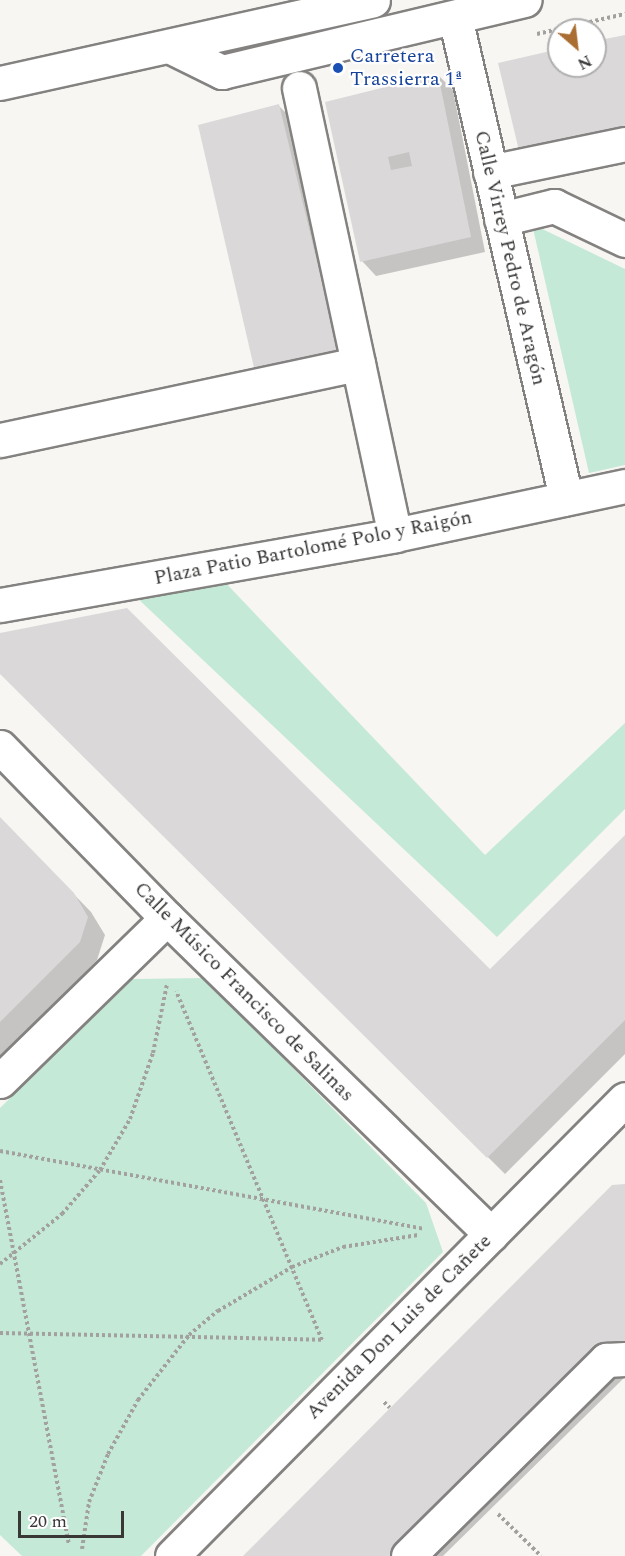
<!DOCTYPE html>
<meta charset="utf-8">
<style>
body{margin:0}
#map{position:relative;width:625px;height:1556px;overflow:hidden;background:#f8f6f3;font-family:Spectral,serif}
div>[style]{position:absolute}
.green>*{inset:0;background:#c4e9d7}
.shadow>*{inset:0;background:#0003}
.building>*{inset:0;background:#dbd8da}
.path>*{height:4px;margin-top:-2px;transform-origin:0;background:repeating-linear-gradient(90deg,#a3a19f 0 3px,transparent 0 6px)}
.roads{filter:drop-shadow(2px 0 #848280) drop-shadow(-2px 0 #848280) drop-shadow(0 2px #848280) drop-shadow(0 -2px #848280)}
.street>*{height:33px;margin:-16.5px;padding:0 16.5px;transform-origin:16.5px;border-radius:16.5px;background:#fff}
.secondary>*{height:33px;margin:-16.5px;padding:0 16.5px;transform-origin:16.5px;border-radius:16.5px;background:#fff}
.primary>*{height:33px;margin:-16.5px;padding:0 16.5px;transform-origin:16.5px;border-radius:16.5px;background:#fff}
.dots>*{width:16px;height:16px;translate:-50% -50%;box-sizing:border-box;border:3px solid #fff;border-radius:50%}
span{translate:-50% -50%;white-space:nowrap;text-align:center;line-height:1.15;-webkit-text-stroke:4.5px #fff;paint-order:stroke}
.transit-label{font-size:20px;color:#164399}
.left{translate:0 -50%;text-align:left}
.street-label{font-size:20px;color:#393837}
.north{position:absolute;left:547px;top:18px;width:60px;height:60px;box-sizing:border-box;background:#fff;border:2px solid #b0afaf;border-radius:50%;rotate:152deg;font-size:16px;font-weight:700;line-height:24px;text-align:center;color:#393837}
.north::after{content:'';display:block;margin:auto;width:21px;height:27px;background:#ab6e32;clip-path:polygon(50% 0,100% 100%,50% 72%,0 100%)}
.scale{position:absolute;left:18px;top:1511px;width:106px;height:27px;box-sizing:border-box;border:3px solid #393837;border-top:0;padding-left:8px;font-size:18px;line-height:21px;white-space:nowrap;color:#393837;-webkit-text-stroke:4px #fff;paint-order:stroke}
</style>
<div id="map">
<div class="green">
<i style="clip-path:polygon(532px 224px,625px 269px,625px 465px,589px 473px)"></i>
<i style="clip-path:polygon(221px 578px,485px 855px,625px 723px,625px 809px,497px 937px,135px 596px)"></i>
<i style="clip-path:polygon(204px 978px,426px 1203px,443px 1252px,141px 1556px,22px 1556px,0 1535px,0 1108px,132px 979px)"></i>
</div>
<div class="shadow">
<i style="clip-path:polygon(438px 75px,453px 90px,485px 252px,376px 276px,362px 261px,327px 103px)"></i>
<i style="clip-path:polygon(279px 106px,293px 120px,352px 367px,270px 386px)"></i>
<i style="clip-path:polygon(0 635px,490px 971px,625px 837px,625px 1054px,505px 1174px,0 672px)"></i>
<i style="clip-path:polygon(0 818px,91px 912px,105px 935px,97px 960px,83px 975px,0 1056px)"></i>
<i style="clip-path:polygon(625px 1186px,625px 1377px,443px 1556px,246px 1556px)"></i>
</div>
<div class="building">
<i style="clip-path:polygon(625px 35px,625px 131px,520px 155px,498px 63px,559px 49px,559px 66px,595px 66px,595px 41px)"></i>
<i style="clip-path:polygon(evenodd,438px 74px,471px 237px,360px 262px,325px 102px,438px 74px,409px 152px,412px 166px,391px 170px,388px 157px,409px 152px)"></i>
<i style="clip-path:polygon(279px 104px,339px 353px,255px 372px,198px 125px)"></i>
<i style="clip-path:polygon(127px 608px,490px 969px,625px 835px,625px 1020px,487px 1158px,0 674px,0 633px)"></i>
<i style="clip-path:polygon(0 817px,74px 893px,88px 917px,80px 942px,0 1022px)"></i>
<i style="clip-path:polygon(625px 1184px,625px 1359px,408px 1556px,243px 1556px,612px 1185px)"></i>
</div>
<div class="path">
<i style="left:537px;top:34px;width:90px;rotate:-12.8deg"></i>
<i style="left:0;top:1151px;width:430px;rotate:10.4deg"></i>
<i style="left:0;top:1180px;width:371px;rotate:79.3deg"></i>
<i style="left:0;top:1264px;width:80px;rotate:-38.9deg"></i>
<i style="left:62px;top:1214px;width:58px;rotate:-49.2deg"></i>
<i style="left:100px;top:1170px;width:59px;rotate:-59.5deg"></i>
<i style="left:130px;top:1119px;width:70px;rotate:-70.8deg"></i>
<i style="left:153px;top:1053px;width:70px;rotate:-78.5deg"></i>
<i style="left:0;top:1333px;width:322px;rotate:1.2deg"></i>
<i style="left:322px;top:1340px;width:378px;rotate:-112.7deg"></i>
<i style="left:384px;top:1402px;width:8px;rotate:45deg"></i>
<i style="left:498px;top:1514px;width:60px;rotate:44.3deg"></i>
<i style="left:82px;top:1549px;width:48px;rotate:-81.5deg"></i>
<i style="left:89px;top:1502px;width:52px;rotate:-68.4deg"></i>
<i style="left:108px;top:1454px;width:62px;rotate:-60.9deg"></i>
<i style="left:138px;top:1400px;width:83px;rotate:-51.9deg"></i>
<i style="left:189px;top:1335px;width:38px;rotate:-40deg"></i>
<i style="left:218px;top:1311px;width:86px;rotate:-30.7deg"></i>
<i style="left:292px;top:1267px;width:55px;rotate:-21.4deg"></i>
<i style="left:343px;top:1247px;width:76px;rotate:-9.1deg"></i>
</div>
<div class="roads">
<div class="street">
<i style="left:455px;top:17px;width:494px;rotate:77deg"></i>
<i style="left:299px;top:88px;width:457px;rotate:77.9deg"></i>
<i style="left:490px;top:172px;width:138px;rotate:-11.7deg"></i>
<i style="left:501px;top:219px;width:55px;rotate:-13.8deg"></i>
<i style="left:554px;top:206px;width:79px;rotate:25.6deg"></i>
<i style="left:0;top:440px;width:366px;rotate:-12deg"></i>
<i style="left:0;top:605px;width:401px;rotate:-10deg"></i>
<i style="left:395px;top:535px;width:235px;rotate:-12deg"></i>
<i style="left:0;top:1081px;width:233px;rotate:-44.3deg"></i>
<i style="left:408px;top:1556px;width:279px;rotate:-44.7deg"></i>
<i style="left:606px;top:1360px;width:19px;rotate:-3deg"></i>
</div>
<div class="secondary">
<i style="left:171px;top:47px;width:57px;rotate:26.1deg"></i>
<i style="left:222px;top:72px;width:311px;rotate:-13.4deg"></i>
<i style="left:0;top:747px;width:239px;rotate:45.7deg"></i>
<i style="left:167px;top:918px;width:453px;rotate:44.3deg"></i>
<i style="left:172px;top:1556px;width:643px;rotate:-45.25deg"></i>
</div>
<div class="primary">
<i style="left:0;top:83px;width:382px;rotate:-12.5deg"></i>
</div>
</div>
<div class="dots">
<i style="left:338px;top:68px;background:#1a4fb4"></i>
</div>
<div class="transit-label">
<span class="left" style="left:350px;top:68px">Carretera<br>Trassierra 1ª</span>
</div>
<div class="street-label">
<span style="left:510px;top:258px;rotate:77deg">Calle Virrey Pedro de Aragón</span>
<span style="left:313px;top:548px;rotate:-11deg">Plaza Patio Bartolomé Polo y Raigón</span>
<span style="left:244px;top:992px;rotate:45deg">Calle Músico Francisco de Salinas</span>
<span style="left:399px;top:1327px;rotate:-45deg">Avenida Don Luis de Cañete</span>
</div>
<div class="north">N</div>
<div class="scale">20 m</div>
</div>
